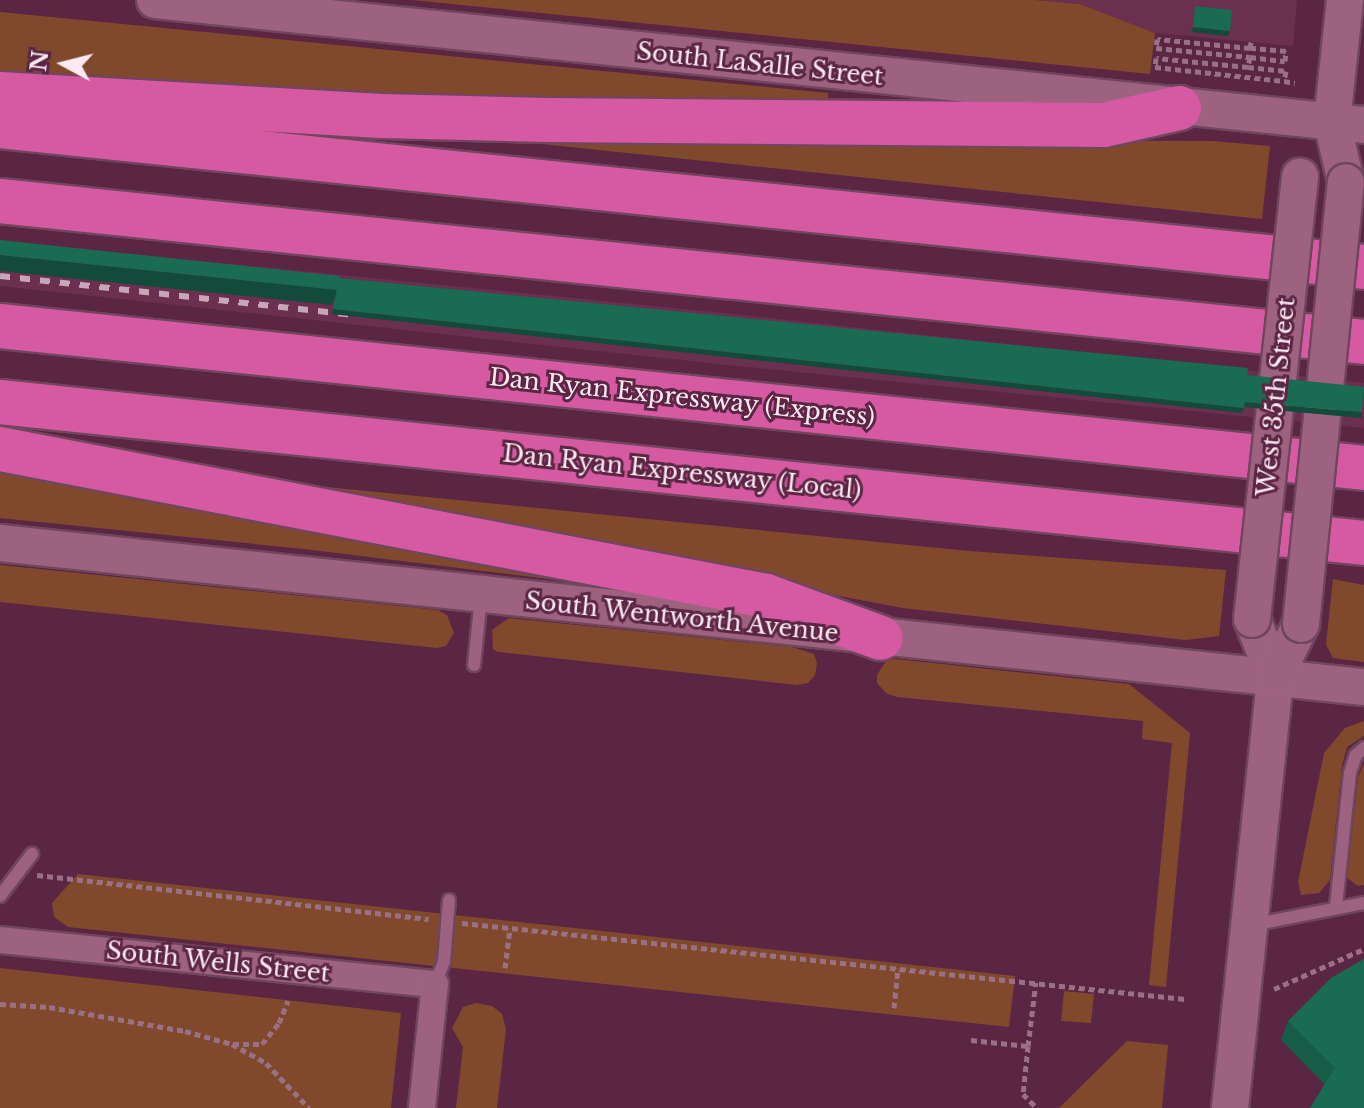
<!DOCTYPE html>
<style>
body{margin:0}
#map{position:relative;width:1364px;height:1108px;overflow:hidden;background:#5b2644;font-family:"Libre Baskerville",serif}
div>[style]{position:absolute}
.built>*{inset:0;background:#6b2f50}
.green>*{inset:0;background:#80492c}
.path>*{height:5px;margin-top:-2.5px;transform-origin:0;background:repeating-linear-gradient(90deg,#997086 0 6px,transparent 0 10px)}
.roads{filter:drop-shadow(2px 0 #70455e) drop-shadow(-2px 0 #70455e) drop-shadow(0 2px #70455e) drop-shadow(0 -2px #70455e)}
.lane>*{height:12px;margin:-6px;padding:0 6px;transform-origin:6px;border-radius:6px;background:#9e6281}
.street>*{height:26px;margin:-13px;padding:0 13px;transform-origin:13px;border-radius:13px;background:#9e6281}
.secondary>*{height:36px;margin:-18px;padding:0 18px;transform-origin:18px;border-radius:18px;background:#9e6281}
.highway>*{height:44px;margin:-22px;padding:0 22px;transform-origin:22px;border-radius:22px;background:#d65aa1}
.rail>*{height:6px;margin-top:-3px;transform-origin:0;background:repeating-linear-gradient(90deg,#c6a6b7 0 10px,transparent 0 20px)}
.bridges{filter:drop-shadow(2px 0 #70455e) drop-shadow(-2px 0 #70455e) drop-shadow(0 2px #70455e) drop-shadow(0 -2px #70455e)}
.secondary-bridge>*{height:36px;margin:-18px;padding:0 18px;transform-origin:18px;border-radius:18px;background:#9e6281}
.wall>*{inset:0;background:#165c47}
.shaded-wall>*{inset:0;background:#124b39}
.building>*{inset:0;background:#196b52}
span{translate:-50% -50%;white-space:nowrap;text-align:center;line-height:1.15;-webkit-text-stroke:6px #5b2644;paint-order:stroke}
.street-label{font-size:24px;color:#fee9f3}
.north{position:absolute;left:24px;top:24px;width:80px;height:80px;-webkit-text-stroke:6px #5b2644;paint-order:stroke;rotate:277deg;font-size:22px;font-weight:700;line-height:32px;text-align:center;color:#fee9f3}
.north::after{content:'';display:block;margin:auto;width:28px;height:36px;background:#fee9f3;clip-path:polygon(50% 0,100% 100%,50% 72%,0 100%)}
</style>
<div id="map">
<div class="built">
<i style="clip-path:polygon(1034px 0,1297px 0,1293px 46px,1155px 33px,1080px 4px)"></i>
<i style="clip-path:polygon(0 241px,733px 314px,1364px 383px,1364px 428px,727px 365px,0 286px)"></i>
</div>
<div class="green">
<i style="clip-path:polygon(412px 0,1034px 0,1080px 4px,1155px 33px,1150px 74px)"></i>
<i style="clip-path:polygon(0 12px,828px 93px,827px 106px,353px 99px,0 71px)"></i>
<i style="clip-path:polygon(484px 138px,1212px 141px,1270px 146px,1262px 219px)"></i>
<i style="clip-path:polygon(0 466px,621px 588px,304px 549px,0 518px)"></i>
<i style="clip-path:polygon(306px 485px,969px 551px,1226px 570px,1219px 636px,1186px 640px,903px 608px,304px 495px)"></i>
<i style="clip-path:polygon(0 565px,438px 610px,447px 615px,454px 633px,446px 646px,437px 648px,0 602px)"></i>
<i style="clip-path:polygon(1333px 579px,1364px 585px,1364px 662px,1333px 658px,1326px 645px)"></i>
<i style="clip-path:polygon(509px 618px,792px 647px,814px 654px,817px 663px,815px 675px,808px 683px,797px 685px,498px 652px,493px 649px,492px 630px)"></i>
<i style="clip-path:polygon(895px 659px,1129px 684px,1190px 733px,1166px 987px,1149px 985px,1172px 743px,1142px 739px,1143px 721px,897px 697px,886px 693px,877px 683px,877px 675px,886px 661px)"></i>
<i style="clip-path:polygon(1364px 721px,1364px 736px,1347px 747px,1342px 766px,1330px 880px,1319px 893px,1301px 895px,1298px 882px,1324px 753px,1345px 728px)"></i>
<i style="clip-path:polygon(1364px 763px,1364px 885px,1358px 886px,1347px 878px,1358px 778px)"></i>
<i style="clip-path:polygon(78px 874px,1015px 976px,1009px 1027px,68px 927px,54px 917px,52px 903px)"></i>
<i style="clip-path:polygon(0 968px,401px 1013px,391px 1108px,0 1108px)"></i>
<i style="clip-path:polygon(1064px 991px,1094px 994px,1091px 1023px,1061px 1021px)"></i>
<i style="clip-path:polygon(476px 1003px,492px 1006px,502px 1014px,506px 1029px,497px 1108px,456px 1108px,463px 1047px,452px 1028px,463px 1007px)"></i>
<i style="clip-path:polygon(1127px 1041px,1168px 1045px,1162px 1108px,1059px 1108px)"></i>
</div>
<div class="path">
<i style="left:1251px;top:42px;width:6px;rotate:99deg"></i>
<i style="left:1250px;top:48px;width:93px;rotate:-174.5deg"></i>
<i style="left:1157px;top:39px;width:9px;rotate:96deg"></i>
<i style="left:1156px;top:48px;width:94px;rotate:5.5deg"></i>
<i style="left:1250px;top:57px;width:10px;rotate:101deg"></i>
<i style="left:1248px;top:67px;width:92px;rotate:-174.4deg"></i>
<i style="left:1156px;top:58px;width:9px;rotate:96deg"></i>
<i style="left:1155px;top:67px;width:130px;rotate:6.2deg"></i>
<i style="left:1250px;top:57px;width:35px;rotate:7deg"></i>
<i style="left:1285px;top:61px;width:10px;rotate:-84deg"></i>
<i style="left:1286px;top:51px;width:36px;rotate:-175deg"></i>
<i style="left:1248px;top:67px;width:38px;rotate:6deg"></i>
<i style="left:1286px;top:71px;width:10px;rotate:101deg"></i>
<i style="left:1284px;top:81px;width:11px;rotate:10deg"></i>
<i style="left:37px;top:875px;width:394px;rotate:6.4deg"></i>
<i style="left:462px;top:923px;width:727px;rotate:6deg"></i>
<i style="left:505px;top:968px;width:40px;rotate:-82.9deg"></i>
<i style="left:1274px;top:989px;width:98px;rotate:-24deg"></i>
<i style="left:0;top:1004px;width:49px;rotate:3.5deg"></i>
<i style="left:49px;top:1007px;width:138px;rotate:10deg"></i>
<i style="left:185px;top:1031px;width:49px;rotate:15.5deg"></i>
<i style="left:232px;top:1044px;width:39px;rotate:29deg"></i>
<i style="left:266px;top:1063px;width:62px;rotate:46.3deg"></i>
<i style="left:894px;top:1008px;width:40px;rotate:-84.3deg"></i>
<i style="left:971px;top:1040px;width:57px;rotate:6deg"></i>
<i style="left:1028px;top:1046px;width:64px;rotate:-82.9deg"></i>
<i style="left:233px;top:1044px;width:29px"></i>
<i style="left:262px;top:1044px;width:27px;rotate:-51deg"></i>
<i style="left:279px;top:1023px;width:24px;rotate:-68deg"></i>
<i style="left:1028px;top:1046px;width:48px;rotate:95.9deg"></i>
<i style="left:1023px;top:1094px;width:20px;rotate:45deg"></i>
</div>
<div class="roads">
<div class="lane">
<i style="left:474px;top:665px;width:68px;rotate:-84.1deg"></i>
<i style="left:0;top:896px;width:53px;rotate:-52.7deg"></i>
<i style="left:1336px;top:906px;width:134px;rotate:-84deg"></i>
<i style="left:1350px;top:773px;width:19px;rotate:-72deg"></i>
<i style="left:1356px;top:755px;width:11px;rotate:-41deg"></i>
<i style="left:1252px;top:925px;width:114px;rotate:-11.1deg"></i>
<i style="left:435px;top:984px;width:24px;rotate:-68deg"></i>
<i style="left:444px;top:962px;width:62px;rotate:-85.4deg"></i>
</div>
<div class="street">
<i style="left:0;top:940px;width:437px;rotate:5.8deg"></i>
<i style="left:435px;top:984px;width:125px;rotate:96deg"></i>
</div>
<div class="secondary">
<i style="left:155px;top:0;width:1215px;rotate:5.9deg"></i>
<i style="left:1345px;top:0;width:123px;rotate:96.1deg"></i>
<i style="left:1332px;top:122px;width:62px;rotate:76.9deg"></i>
<i style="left:0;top:543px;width:1372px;rotate:6.03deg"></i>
<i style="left:1252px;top:619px;width:62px;rotate:68.4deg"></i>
<i style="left:1230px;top:1108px;width:433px;rotate:-84deg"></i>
<i style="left:1275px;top:677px;width:59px;rotate:-63.9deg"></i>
</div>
<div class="highway">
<i style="left:0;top:94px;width:382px;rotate:3.3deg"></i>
<i style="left:381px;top:116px;width:166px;rotate:1.4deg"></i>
<i style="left:547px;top:120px;width:557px;rotate:0.51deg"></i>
<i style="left:1104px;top:125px;width:77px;rotate:-12.8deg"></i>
<i style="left:0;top:126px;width:1371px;rotate:5.9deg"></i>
<i style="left:0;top:201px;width:1371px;rotate:5.9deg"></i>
<i style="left:0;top:326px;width:1371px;rotate:5.94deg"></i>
<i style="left:0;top:402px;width:1371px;rotate:5.9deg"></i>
<i style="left:0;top:449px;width:780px;rotate:10.86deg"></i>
<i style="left:766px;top:596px;width:122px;rotate:20.1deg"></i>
</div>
</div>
<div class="rail">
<i style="left:0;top:276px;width:356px;rotate:6.3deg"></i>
</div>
<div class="bridges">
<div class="secondary-bridge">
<i style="left:1252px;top:619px;width:445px;rotate:-83.8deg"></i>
<i style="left:1301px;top:624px;width:444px;rotate:-84.2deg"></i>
</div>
</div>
<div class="wall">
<i style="clip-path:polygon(1364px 959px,1364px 1108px,1325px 1085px,1281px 1040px,1288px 1021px)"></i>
</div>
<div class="shaded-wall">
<i style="clip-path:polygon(1193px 27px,1230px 31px,1228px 36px,1191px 32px)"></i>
<i style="clip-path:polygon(0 255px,338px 290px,332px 305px,0 271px)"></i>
<i style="clip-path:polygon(333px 309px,1244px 408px,1242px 413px,331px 314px)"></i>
<i style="clip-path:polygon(1245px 402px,1362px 412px,1361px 418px,1243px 407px)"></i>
</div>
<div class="building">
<i style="clip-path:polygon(1195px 6px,1232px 10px,1230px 31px,1193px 27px)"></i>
<i style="clip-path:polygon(0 240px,339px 276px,339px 283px,338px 290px,0 255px)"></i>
<i style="clip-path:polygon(339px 278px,1248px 368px,1247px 375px,1364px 387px,1362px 412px,1245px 402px,1244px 408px,333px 309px)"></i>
<i style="clip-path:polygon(1364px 959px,1364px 1037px,1339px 1061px,1335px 1068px,1288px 1021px,1331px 978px)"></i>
<i style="clip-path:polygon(1364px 1037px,1364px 1108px,1310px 1108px,1339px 1061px)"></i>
</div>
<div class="street-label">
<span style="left:760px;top:64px;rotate:6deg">South LaSalle Street</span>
<span style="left:682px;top:397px;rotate:6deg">Dan Ryan Expressway (Express)</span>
<span style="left:1276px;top:397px;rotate:-84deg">West 35th Street</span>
<span style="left:682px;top:472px;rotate:6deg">Dan Ryan Expressway (Local)</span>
<span style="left:682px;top:617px;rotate:6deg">South Wentworth Avenue</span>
<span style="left:218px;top:962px;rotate:6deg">South Wells Street</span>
</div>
<div class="north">N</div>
</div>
